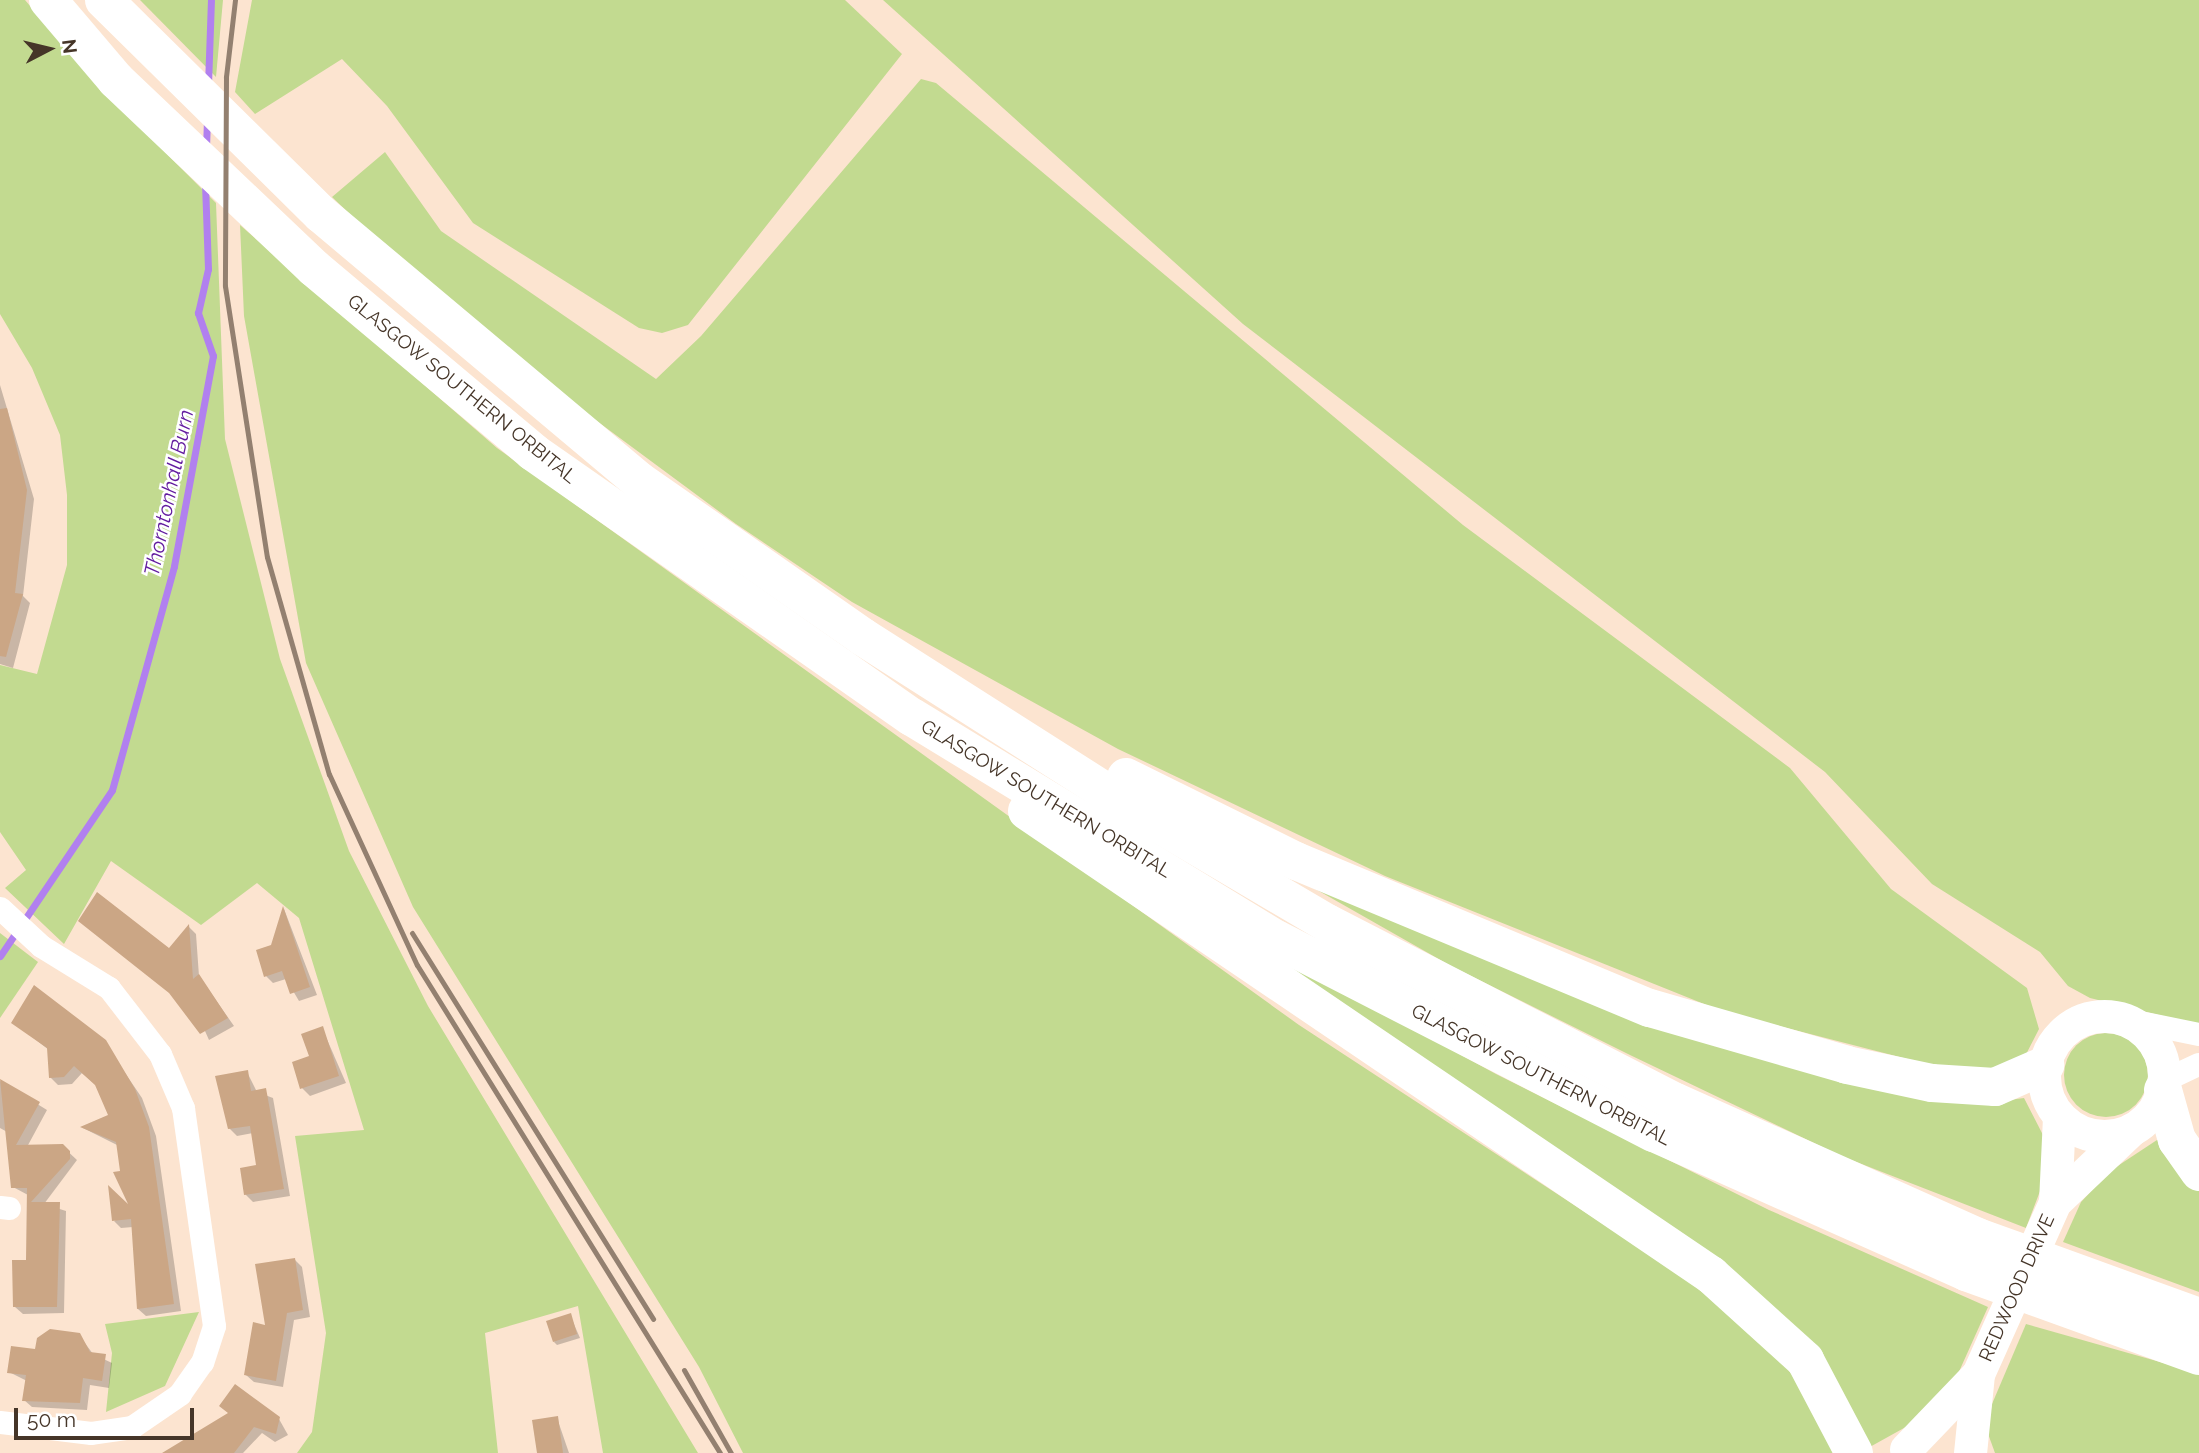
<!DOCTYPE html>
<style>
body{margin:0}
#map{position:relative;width:2199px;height:1453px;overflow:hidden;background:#fce4d0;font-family:Raleway,sans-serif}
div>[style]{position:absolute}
.green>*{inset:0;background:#c2da90}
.round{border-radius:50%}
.shadow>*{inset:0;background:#0003}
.stream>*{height:7px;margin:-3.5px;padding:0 3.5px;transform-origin:3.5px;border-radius:3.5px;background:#b180ef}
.building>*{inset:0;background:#cba685}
.street>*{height:23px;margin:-11.5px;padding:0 11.5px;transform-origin:11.5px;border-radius:11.5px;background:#fff}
.secondary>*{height:33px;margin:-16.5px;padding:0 16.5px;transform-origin:16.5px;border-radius:16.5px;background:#fff}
.secondary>.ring{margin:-16.5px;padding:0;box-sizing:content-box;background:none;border:33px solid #fff;border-radius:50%}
.highway>*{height:38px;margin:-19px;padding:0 19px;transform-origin:19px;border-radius:19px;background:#fff}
.rail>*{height:5px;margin:-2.5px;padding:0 2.5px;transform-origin:2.5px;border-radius:2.5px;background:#938070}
span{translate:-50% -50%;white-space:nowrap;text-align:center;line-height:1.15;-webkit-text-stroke:5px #fff;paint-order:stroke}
.street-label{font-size:19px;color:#453528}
.water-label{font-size:21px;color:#631c9f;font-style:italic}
.north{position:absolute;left:14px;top:14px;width:70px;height:70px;-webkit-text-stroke:5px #fff;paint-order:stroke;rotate:83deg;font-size:19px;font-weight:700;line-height:28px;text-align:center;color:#453528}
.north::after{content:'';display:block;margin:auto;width:24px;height:32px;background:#453528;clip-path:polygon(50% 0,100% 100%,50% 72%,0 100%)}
.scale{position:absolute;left:14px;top:1408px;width:180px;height:32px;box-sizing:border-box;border:4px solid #453528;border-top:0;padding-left:9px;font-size:21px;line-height:24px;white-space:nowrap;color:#453528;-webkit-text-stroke:5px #fff;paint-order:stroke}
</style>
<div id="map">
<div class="green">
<i style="clip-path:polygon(0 0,25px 0,90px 77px,216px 203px,225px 439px,280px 659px,349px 851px,428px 1006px,698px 1453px,603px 1453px,578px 1306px,485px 1333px,498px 1453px,297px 1453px,312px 1432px,326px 1333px,295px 1136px,364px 1130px,299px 918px,257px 883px,201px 925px,111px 861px,64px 944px,5px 888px,26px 870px,0 832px,0 665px,37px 674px,67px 565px,67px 495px,60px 435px,32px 368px,0 314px)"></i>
<i style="clip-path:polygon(140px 0,223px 0,216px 77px)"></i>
<i style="clip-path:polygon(252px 0,845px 0,902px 54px,688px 325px,662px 333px,639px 328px,473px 223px,387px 106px,342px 59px,255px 114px,235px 92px)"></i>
<i style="clip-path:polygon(883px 0,2199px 0,2199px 1025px,2090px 998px,2068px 986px,2040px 952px,1932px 884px,1825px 772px,1243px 324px)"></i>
<i style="clip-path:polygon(921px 79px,936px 83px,1463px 525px,1790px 768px,1891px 889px,2027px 988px,2039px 1029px,2018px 1070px,1958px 1072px,1724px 1012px,1385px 876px,1118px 749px,852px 602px,736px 524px,459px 319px,332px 197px,385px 152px,441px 231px,656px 379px,701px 336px)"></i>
<i style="clip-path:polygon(240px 225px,497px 448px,1299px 1025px,1666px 1265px,1750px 1327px,1807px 1391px,1833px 1453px,743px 1453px,699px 1367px,413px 907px,306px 663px,244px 316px)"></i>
<i style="clip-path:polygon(1245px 849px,1492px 956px,1994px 1102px,2024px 1098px,2044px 1137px,2045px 1178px,2026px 1228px,1841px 1156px,1630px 1055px,1451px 966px)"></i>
<i style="clip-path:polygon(1206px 916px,1496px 1074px,1769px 1210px,1988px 1307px,1953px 1385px,1913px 1423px,1868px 1448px,1831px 1382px)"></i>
<i style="clip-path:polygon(0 933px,38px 962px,0 1018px)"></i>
<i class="round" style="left:2064px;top:1033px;width:84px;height:84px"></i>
<i style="clip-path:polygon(2160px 1138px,2199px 1188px,2199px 1292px,2063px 1242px,2081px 1202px,2110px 1171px)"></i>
<i style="clip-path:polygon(199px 1312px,165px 1386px,106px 1412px,112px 1353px,105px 1324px)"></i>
<i style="clip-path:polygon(2026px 1324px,2199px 1373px,2199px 1453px,1995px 1453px,1987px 1431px,1992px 1404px)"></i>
</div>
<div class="shadow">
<i style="clip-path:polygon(0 385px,34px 499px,23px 596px,30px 603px,13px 668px,0 664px)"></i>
<i style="clip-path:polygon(284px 909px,317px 995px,299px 1001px,286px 979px,273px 983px,266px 976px)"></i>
<i style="clip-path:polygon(189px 927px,196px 934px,199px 976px,234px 1026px,209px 1040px,169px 950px)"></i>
<i style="clip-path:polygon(13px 1022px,104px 1042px,142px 1098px,156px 1136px,181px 1311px,146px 1316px,138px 1309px,133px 1227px,121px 1228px,114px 1221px,133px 1211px,119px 1146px,83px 1128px,111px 1115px,97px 1086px,82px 1073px,72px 1084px,58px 1085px,50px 1077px,49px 1050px)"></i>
<i style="clip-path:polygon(322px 1028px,346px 1083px,310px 1096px,302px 1088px)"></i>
<i style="clip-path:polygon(247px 1072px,257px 1092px,273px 1098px,290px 1196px,253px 1202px,245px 1194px,258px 1167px,253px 1133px,237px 1136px,229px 1128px)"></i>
<i style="clip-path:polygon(0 1081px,47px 1110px,27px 1147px,62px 1146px,77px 1160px,44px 1204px,66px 1211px,64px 1313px,23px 1314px,15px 1307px,27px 1262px,28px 1195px,13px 1187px,9px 1133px,0 1128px)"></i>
<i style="clip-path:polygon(294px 1259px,302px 1267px,310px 1317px,294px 1320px,283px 1387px,254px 1382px,246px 1375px)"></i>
<i style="clip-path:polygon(570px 1315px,580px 1338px,557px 1345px,554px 1342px)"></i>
<i style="clip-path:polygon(79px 1335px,93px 1354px,112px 1363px,109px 1388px,90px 1385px,87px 1410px,32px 1407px,24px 1400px,27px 1381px,9px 1372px,37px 1351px)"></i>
<i style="clip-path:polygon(557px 1418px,569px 1453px,539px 1453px)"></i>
<i style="clip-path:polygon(279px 1419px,288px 1435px,275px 1442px,262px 1433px,243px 1453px,166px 1453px)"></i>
</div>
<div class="stream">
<i style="left:208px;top:85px;width:85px;rotate:-88deg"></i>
<i style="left:206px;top:148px;width:26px;rotate:-88deg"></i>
<i style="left:0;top:956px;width:200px;rotate:-56deg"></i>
<i style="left:112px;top:790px;width:232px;rotate:-74.5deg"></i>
<i style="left:174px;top:566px;width:214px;rotate:-79.5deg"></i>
<i style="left:213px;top:356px;width:46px;rotate:-109.2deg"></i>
<i style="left:198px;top:313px;width:45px;rotate:-77.2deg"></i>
<i style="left:208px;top:269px;width:88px;rotate:-92deg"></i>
</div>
<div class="building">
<i style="clip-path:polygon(7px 408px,27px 490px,15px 593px,23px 594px,6px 657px,0 656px,0 409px)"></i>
<i style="clip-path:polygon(97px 892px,169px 948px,189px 924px,193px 979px,199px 974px,228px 1018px,200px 1034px,169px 993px,78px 921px)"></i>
<i style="clip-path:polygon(283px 906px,310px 987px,290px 994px,282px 971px,264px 977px,256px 950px,271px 945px)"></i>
<i style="clip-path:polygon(34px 985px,106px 1040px,135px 1089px,149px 1127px,174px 1304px,137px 1309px,131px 1219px,112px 1221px,108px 1185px,128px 1204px,113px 1172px,120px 1171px,116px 1142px,80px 1127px,108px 1115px,95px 1085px,74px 1066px,64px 1077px,49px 1078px,47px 1048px,11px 1023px)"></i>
<i style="clip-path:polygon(323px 1026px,339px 1076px,300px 1089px,292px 1062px,309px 1056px,301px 1034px)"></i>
<i style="clip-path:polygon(248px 1070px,251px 1091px,266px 1088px,284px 1189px,244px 1195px,240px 1168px,256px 1165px,250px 1126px,228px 1129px,215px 1076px)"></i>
<i style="clip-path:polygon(0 1079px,40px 1102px,16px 1145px,63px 1144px,70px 1151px,70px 1159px,31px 1202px,60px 1202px,57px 1307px,13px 1307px,12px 1260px,26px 1260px,27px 1188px,11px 1188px)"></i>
<i style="clip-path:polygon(295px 1258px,303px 1310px,287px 1313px,276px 1381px,244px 1375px,253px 1322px,265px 1325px,255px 1264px)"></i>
<i style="clip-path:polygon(571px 1313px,577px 1334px,553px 1342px,546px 1321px)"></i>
<i style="clip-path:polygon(50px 1329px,80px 1333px,90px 1352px,106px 1354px,102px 1381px,83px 1378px,80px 1403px,22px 1401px,26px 1375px,7px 1373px,11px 1346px,35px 1349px,37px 1338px)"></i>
<i style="clip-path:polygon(235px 1384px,280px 1417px,276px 1434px,254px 1427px,234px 1453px,162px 1453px,228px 1413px,219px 1406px)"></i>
<i style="clip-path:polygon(558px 1416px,563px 1453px,537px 1453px,532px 1420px)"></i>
</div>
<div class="street">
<i style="left:0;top:908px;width:56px;rotate:42.8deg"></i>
<i style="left:41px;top:946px;width:80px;rotate:31.7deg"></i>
<i style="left:109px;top:988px;width:83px;rotate:52.3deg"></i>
<i style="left:160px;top:1054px;width:59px;rotate:66.9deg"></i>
<i style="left:183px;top:1108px;width:220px;rotate:81.9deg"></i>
<i style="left:214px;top:1326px;width:38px;rotate:108deg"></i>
<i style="left:202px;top:1362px;width:39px;rotate:125deg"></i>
<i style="left:180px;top:1394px;width:58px;rotate:145.5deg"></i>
<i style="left:132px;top:1427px;width:41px;rotate:171.7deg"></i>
<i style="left:91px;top:1433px;width:92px;rotate:-173.1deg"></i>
<i style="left:2125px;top:1019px;width:76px;rotate:11.5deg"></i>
<i style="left:2164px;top:1080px;width:38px;rotate:-25deg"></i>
<i style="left:0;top:1207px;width:9px;rotate:6deg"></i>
</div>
<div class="secondary">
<i class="ring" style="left:2044px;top:1016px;width:87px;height:87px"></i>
<i style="left:2055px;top:1202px;width:86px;rotate:-87.3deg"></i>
<i style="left:1906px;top:1449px;width:103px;rotate:-46.2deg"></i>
<i style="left:1970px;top:1453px;width:79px;rotate:-84.2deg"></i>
<i style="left:1978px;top:1374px;width:188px;rotate:-65.9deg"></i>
<i style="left:2055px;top:1202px;width:105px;rotate:-43.5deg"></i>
</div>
<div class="highway">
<i style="left:48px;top:0;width:105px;rotate:49.6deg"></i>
<i style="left:116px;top:80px;width:273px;rotate:43.5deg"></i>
<i style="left:314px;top:268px;width:286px;rotate:40deg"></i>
<i style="left:533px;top:452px;width:462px;rotate:35deg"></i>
<i style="left:912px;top:717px;width:426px;rotate:31.4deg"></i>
<i style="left:1276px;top:939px;width:425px;rotate:27.2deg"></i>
<i style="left:1654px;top:1133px;width:342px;rotate:24deg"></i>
<i style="left:1966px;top:1272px;width:248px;rotate:19.8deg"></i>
<i style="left:104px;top:0;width:305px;rotate:44.6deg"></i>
<i style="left:321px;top:214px;width:414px;rotate:40deg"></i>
<i style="left:638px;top:480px;width:274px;rotate:34.9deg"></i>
<i style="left:863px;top:637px;width:322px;rotate:32.5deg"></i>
<i style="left:1135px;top:810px;width:223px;rotate:30.5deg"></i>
<i style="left:1327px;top:923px;width:392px;rotate:27.2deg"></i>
<i style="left:1676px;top:1102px;width:331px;rotate:24.1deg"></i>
<i style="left:1978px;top:1237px;width:235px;rotate:19.9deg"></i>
<i style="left:1126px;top:777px;width:190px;rotate:26.3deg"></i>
<i style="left:1296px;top:861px;width:383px;rotate:22.6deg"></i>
<i style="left:1650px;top:1008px;width:205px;rotate:16.1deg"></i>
<i style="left:1847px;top:1065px;width:87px;rotate:12deg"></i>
<i style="left:1932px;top:1083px;width:63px;rotate:3.6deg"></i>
<i style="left:1995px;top:1087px;width:55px;rotate:-23.7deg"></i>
<i style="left:1027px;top:811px;width:827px;rotate:34.15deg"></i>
<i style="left:1711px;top:1275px;width:127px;rotate:42.1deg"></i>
<i style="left:1805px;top:1360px;width:105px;rotate:62.2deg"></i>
<i style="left:2163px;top:1090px;width:52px;rotate:74.4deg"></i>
<i style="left:2177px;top:1140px;width:39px;rotate:55deg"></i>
</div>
<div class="rail">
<i style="left:235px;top:0;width:78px;rotate:96.7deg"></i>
<i style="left:226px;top:77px;width:209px;rotate:90.3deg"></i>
<i style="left:225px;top:286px;width:274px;rotate:81.2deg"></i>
<i style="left:267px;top:557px;width:226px;rotate:74.1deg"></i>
<i style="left:329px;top:774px;width:210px;rotate:65.3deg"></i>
<i style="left:417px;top:965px;width:574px;rotate:58.16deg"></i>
<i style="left:412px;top:933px;width:455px;rotate:58deg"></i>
<i style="left:684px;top:1370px;width:95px;rotate:60.5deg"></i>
</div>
<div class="street-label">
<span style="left:462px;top:389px;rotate:39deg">GLASGOW SOUTHERN ORBITAL</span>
<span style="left:1046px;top:799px;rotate:31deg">GLASGOW SOUTHERN ORBITAL</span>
<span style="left:1541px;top:1075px;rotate:27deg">GLASGOW SOUTHERN ORBITAL</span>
<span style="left:2017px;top:1288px;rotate:-66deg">REDWOOD DRIVE</span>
</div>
<div class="water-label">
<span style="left:169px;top:493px;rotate:-78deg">Thorntonhall Burn</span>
</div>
<div class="north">N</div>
<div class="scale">50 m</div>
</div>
